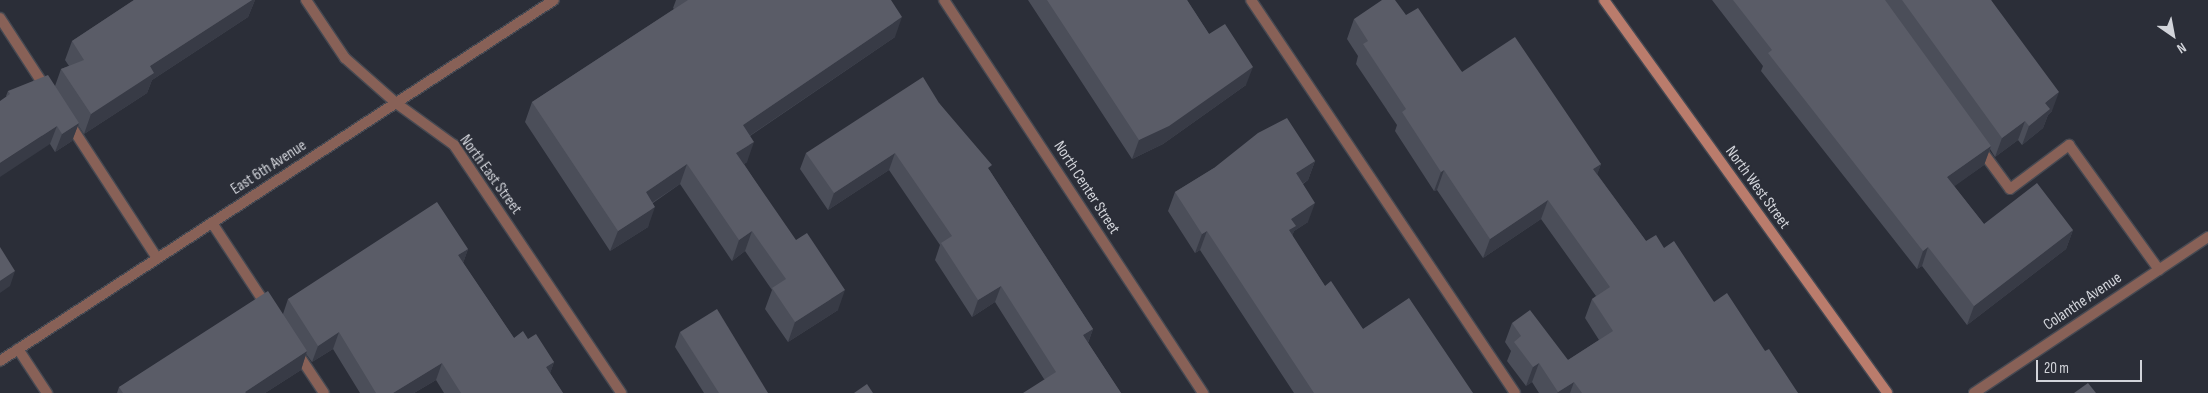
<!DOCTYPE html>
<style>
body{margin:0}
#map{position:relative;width:2208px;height:393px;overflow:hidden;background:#2b2e38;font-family:"Sofia Sans Condensed",sans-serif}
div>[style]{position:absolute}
.roads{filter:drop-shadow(1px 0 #464952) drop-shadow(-1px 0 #464952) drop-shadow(0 1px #464952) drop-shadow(0 -1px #464952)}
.lane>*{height:10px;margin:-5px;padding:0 5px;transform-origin:5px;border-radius:5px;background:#886157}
.street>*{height:10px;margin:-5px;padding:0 5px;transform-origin:5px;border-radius:5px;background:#886157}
.secondary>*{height:10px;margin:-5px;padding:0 5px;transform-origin:5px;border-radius:5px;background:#ba7c6c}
.wall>*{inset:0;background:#4b4e59}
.shaded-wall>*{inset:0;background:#383b46}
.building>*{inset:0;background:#5a5c67}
span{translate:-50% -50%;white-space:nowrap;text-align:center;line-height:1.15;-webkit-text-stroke:4px #2b2e38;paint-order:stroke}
.street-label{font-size:16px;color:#d2d4da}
.north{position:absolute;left:2148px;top:10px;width:50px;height:50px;-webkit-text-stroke:4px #2b2e38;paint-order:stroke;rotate:147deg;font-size:14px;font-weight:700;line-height:20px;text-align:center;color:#d2d4da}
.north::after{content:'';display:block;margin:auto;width:18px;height:22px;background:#d2d4da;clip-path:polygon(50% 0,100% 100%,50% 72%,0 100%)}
.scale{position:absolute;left:2036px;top:360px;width:106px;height:22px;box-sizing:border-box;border:2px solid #d2d4da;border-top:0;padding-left:6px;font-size:15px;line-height:18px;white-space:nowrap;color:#d2d4da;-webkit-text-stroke:4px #2b2e38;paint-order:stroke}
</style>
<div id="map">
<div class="roads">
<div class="lane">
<i style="left:1251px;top:0;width:473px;rotate:56.1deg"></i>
<i style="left:0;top:18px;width:86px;rotate:56.9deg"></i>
<i style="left:69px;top:123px;width:161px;rotate:56.9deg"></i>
<i style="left:1979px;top:147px;width:52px;rotate:53.6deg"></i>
<i style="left:2010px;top:189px;width:74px;rotate:-36.7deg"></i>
<i style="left:2069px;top:145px;width:154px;rotate:54.2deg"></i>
<i style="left:212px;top:223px;width:98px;rotate:56.6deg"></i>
<i style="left:296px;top:351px;width:50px;rotate:56.3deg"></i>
</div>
<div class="street">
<i style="left:306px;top:0;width:70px;rotate:56.1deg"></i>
<i style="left:345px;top:58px;width:68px;rotate:41.4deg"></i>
<i style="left:396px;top:103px;width:72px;rotate:35.9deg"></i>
<i style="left:454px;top:145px;width:299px;rotate:56deg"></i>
<i style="left:944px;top:0;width:471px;rotate:56.6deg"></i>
<i style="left:18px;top:349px;width:53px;rotate:56.6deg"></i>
<i style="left:0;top:361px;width:661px;rotate:-33.09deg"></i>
<i style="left:1974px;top:393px;width:281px;rotate:-33.7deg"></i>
</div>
<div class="secondary">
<i style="left:1604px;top:0;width:484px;rotate:54.2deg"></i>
</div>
</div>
<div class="wall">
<i style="clip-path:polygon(134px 0,255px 0,248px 17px,152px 80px,147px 93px,84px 134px,78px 125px,72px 141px,55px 152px,50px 144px,6px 96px,8px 91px,55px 86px,61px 69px,69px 66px,65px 60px,72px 41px)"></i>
<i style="clip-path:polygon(676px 0,891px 0,895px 37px,750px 136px,747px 162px,744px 164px,838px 310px,788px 342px,765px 309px,772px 290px,745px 251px,732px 261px,680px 184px,653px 203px,648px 227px,610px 251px,525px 122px,532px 102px,674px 9px,673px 8px)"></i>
<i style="clip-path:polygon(1028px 0,1187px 0,1209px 34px,1246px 85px,1163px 144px,1132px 159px)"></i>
<i style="clip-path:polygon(1712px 0,1991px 0,2052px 111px,2048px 115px,2043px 128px,2022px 145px,2018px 140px,1995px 157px,1990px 149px,1984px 165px,1954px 186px,1984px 224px,2073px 230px,2066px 249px,1967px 325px,1922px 266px,1917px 269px,1761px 71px,1763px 66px)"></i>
<i style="clip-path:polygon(1406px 15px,1462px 72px,1601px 164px,1597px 174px,1646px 241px,1664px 248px,1714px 302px,1765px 351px,1798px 393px,1539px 393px,1532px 382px,1526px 386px,1507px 361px,1511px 351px,1505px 342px,1512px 323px,1568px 360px,1599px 340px,1585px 318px,1592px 299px,1596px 296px,1541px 219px,1483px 258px,1437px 190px,1434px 191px,1395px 131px,1397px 125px,1356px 64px,1358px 56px,1347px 39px,1354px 19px)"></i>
<i style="clip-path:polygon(939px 103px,990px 171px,1093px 329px,1088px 343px,1121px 393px,1044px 379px,995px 302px,972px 317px,935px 260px,940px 245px,889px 170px,828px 210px,800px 169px,806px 153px)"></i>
<i style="clip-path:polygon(1315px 161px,1308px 180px,1303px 184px,1308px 222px,1294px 231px,1292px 236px,1325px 286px,1363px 329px,1473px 393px,1294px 393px,1200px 250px,1195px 253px,1168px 211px,1175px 192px,1214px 168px)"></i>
<i style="clip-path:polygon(468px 249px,463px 263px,514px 338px,528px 339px,554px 362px,550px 373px,563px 393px,444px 393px,436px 380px,414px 393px,360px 393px,333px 349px,312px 362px,306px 354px,301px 370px,265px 393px,117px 393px,119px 387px,283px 314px,288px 299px)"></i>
<i style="clip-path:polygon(680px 332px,768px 393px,704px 393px,675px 347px)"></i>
</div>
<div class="shaded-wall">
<i style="clip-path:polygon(252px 0,255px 0,248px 17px,152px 80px,147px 93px,84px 134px,91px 114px,150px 66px)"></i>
<i style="clip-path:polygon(902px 17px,895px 37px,736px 145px,743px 125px)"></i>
<i style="clip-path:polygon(1253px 67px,1246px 85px,1163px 144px,1132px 159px,1139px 140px)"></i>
<i style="clip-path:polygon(2059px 92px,2052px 111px,2048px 115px,2043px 128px,2022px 145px,2029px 126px,2045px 103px)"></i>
<i style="clip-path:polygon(2025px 121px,2018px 140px,1995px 157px,2002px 138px)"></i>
<i style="clip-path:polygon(79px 123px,72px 141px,55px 152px,62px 134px)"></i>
<i style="clip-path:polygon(57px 126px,50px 144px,0 177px,0 163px)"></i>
<i style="clip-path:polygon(754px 142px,747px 162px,729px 174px,736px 153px)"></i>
<i style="clip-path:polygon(1991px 146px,1984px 165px,1941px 196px,1947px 177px)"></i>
<i style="clip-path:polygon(895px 153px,889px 170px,828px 210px,834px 193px)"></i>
<i style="clip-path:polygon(1315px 161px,1308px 180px,1289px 192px,1296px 173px)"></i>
<i style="clip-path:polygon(687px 164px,680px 184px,638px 212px,646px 192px)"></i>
<i style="clip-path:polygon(1601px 164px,1594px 183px,1593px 169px)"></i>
<i style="clip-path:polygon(1444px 170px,1437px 190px,1434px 191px,1441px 172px)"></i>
<i style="clip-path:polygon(1548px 200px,1541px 219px,1483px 258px,1490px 239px)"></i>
<i style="clip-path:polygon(1315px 203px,1308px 222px,1294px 231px,1289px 245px,1284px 238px,1291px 219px)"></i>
<i style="clip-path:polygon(655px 207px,648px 227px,610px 251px,618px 231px)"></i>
<i style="clip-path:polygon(2073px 230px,2066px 249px,1967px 325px,1974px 306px)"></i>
<i style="clip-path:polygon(752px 231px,745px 251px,732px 261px,739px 240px)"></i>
<i style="clip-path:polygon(1207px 231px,1200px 250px,1195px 253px,1202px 234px)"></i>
<i style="clip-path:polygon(1928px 247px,1922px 266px,1917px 269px,1923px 251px)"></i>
<i style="clip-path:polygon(468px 249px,462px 266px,458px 255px)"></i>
<i style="clip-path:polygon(15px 271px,10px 286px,0 293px,0 281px)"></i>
<i style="clip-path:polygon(1001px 286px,995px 302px,972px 317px,978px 300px)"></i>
<i style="clip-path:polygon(845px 290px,838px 310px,788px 342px,795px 322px)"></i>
<i style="clip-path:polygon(1093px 329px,1087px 345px,1083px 335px)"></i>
<i style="clip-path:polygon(339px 332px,333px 349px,312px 362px,318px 346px)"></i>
<i style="clip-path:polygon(307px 351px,301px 370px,265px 393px,244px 393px,245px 392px)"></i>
<i style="clip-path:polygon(554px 362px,548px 379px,546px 367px)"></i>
<i style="clip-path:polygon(442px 363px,436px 380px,414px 393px,393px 393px)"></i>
<i style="clip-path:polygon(1539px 363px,1532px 382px,1526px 386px,1533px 367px)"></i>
<i style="clip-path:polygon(1574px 382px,1570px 393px,1557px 393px,1558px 392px)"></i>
</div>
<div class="building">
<i style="clip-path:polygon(134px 0,252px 0,150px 66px,154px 73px,91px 114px,61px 69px,84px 60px,72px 41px)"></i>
<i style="clip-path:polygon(688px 0,891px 0,902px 17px,743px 125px,754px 142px,736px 153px,796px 240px,807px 233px,845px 290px,795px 322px,772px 288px,786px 279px,752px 231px,739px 240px,687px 164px,646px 192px,655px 207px,618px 231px,532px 102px)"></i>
<i style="clip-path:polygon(1047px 0,1187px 0,1209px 34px,1225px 24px,1253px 67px,1169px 126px,1139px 140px)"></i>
<i style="clip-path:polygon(1382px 0,1395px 0,1406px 15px,1418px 8px,1462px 72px,1515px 37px,1601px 164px,1593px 169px,1646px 241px,1656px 235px,1664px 248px,1674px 241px,1714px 302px,1727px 293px,1765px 351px,1769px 349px,1798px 393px,1582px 393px,1574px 382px,1558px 392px,1539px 363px,1533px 367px,1514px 342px,1521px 336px,1512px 323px,1530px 310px,1568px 360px,1613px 331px,1592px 299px,1610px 287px,1548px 200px,1490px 239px,1444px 170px,1441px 172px,1402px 112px,1406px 109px,1363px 44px,1368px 41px,1354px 19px)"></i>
<i style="clip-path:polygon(1733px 0,1885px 0,1991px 146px,1947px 177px,1984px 224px,2037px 183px,2073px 230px,1974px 306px,1928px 247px,1923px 251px,1768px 53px,1772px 50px)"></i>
<i style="clip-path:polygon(1902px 0,1991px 0,2059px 92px,2045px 103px,2050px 109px,2029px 126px,2025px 121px,2002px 138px)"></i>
<i style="clip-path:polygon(48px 75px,79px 123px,62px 134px,57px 126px,0 163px,0 101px,10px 94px,8px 91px)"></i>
<i style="clip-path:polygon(923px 77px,939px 103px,992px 165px,988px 168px,1093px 329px,1083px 335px,1121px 393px,1023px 393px,1056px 372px,1001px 286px,978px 300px,941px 243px,952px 236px,895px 153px,834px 193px,806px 153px)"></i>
<i style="clip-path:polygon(1287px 118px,1315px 161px,1296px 173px,1315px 203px,1291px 219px,1296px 226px,1289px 230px,1325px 286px,1331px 281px,1363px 329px,1409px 298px,1473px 393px,1314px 393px,1207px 231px,1202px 234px,1175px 192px,1214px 168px,1258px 133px)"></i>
<i style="clip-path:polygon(437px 202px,468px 249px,458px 255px,514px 338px,523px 331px,528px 339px,536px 334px,554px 362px,546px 367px,563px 393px,461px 393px,442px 363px,393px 393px,376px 393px,339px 332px,318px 346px,288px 299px)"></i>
<i style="clip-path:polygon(0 247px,15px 271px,0 281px)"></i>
<i style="clip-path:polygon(268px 291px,307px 351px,245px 392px,246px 393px,123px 393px,119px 387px)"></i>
<i style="clip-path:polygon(717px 309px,768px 393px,719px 393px,680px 332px)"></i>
<i style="clip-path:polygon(2088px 383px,2096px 393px,2074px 393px)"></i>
<i style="clip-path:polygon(867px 384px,873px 393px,854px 393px)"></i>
</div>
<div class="street-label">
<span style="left:269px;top:168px;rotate:-33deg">East 6th Avenue</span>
<span style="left:490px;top:175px;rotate:54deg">North East Street</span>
<span style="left:1086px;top:188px;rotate:57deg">North Center Street</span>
<span style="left:1757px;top:188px;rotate:54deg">North West Street</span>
<span style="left:2083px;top:302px;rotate:-34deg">Colanthe Avenue</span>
</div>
<div class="north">N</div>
<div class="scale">20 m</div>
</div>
